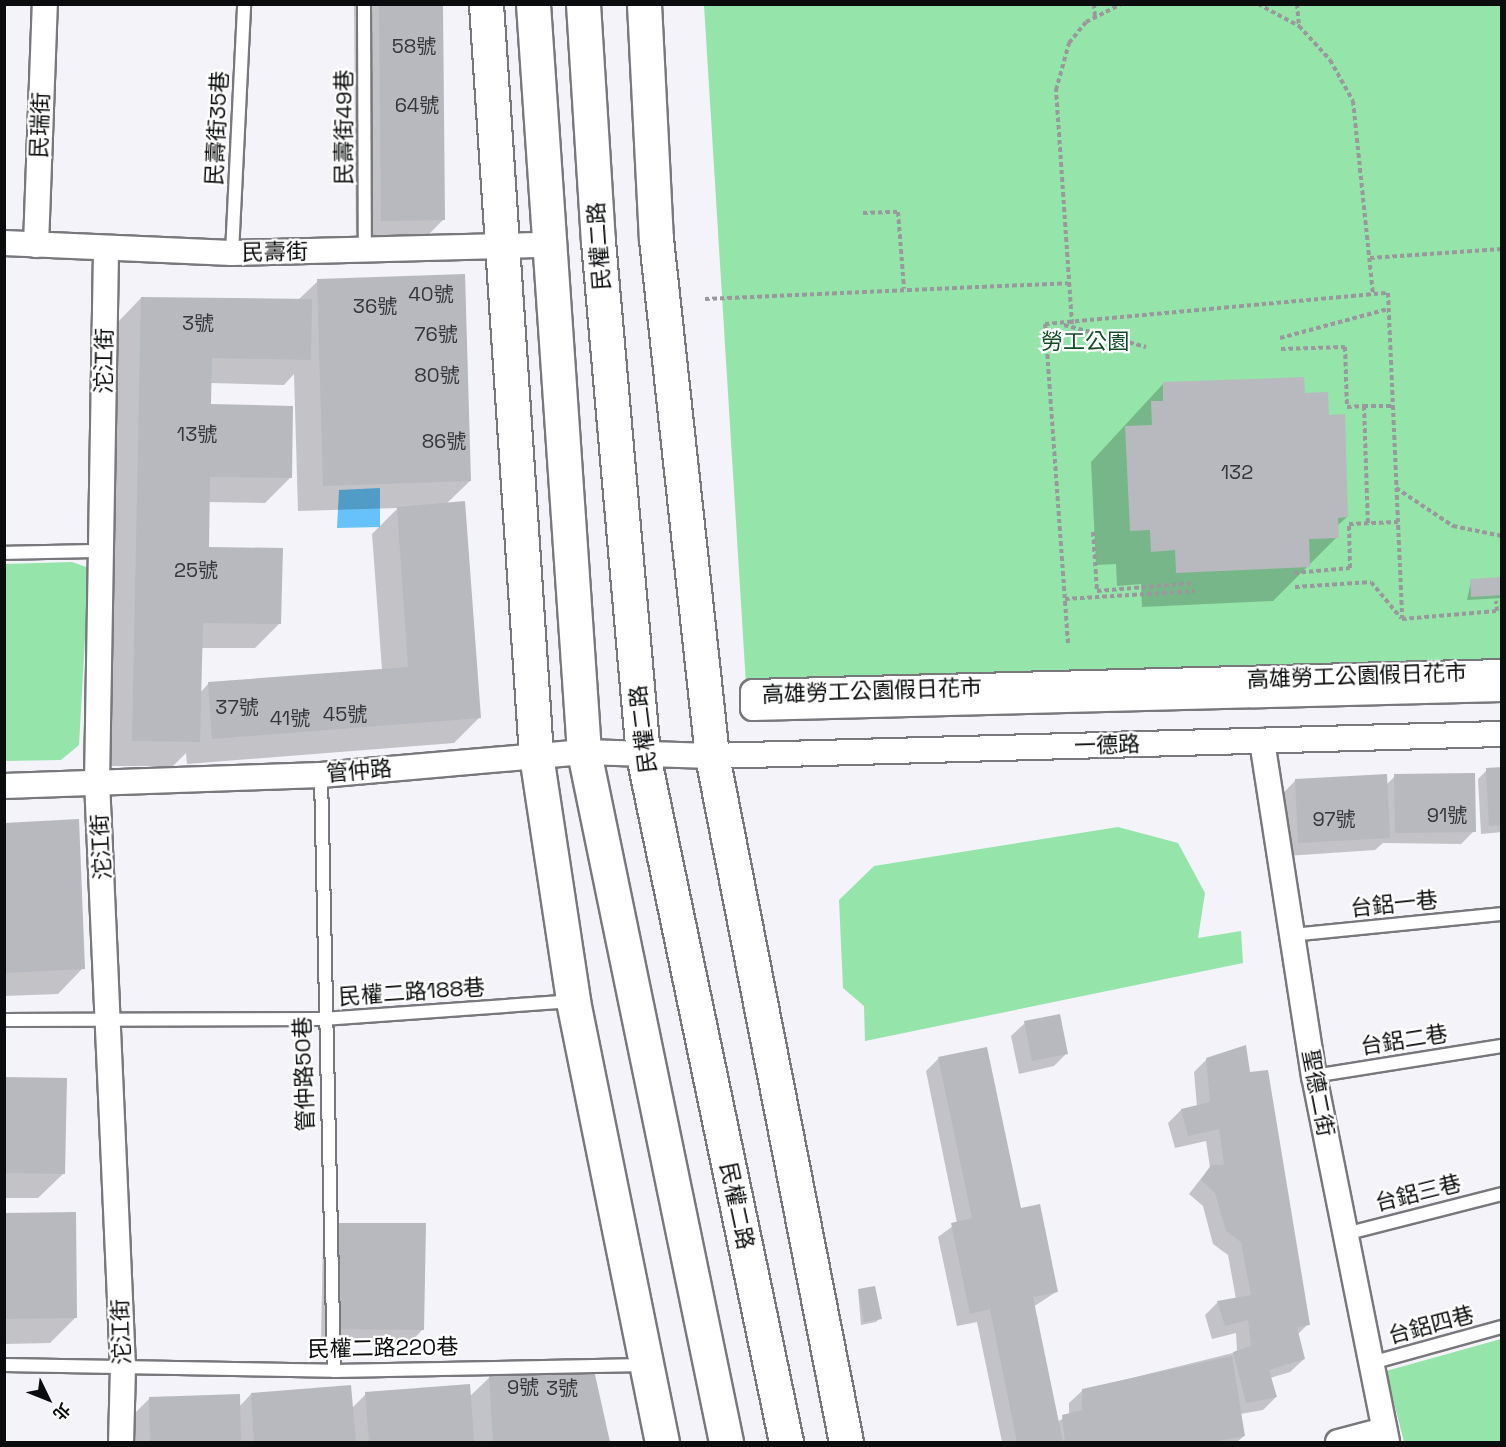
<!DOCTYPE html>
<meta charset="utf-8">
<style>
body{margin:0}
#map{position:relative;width:1506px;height:1447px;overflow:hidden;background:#f3f3f9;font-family:"Space Grotesk","Noto Sans TC",sans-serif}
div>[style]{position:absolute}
.green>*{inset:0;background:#95e4aa}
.water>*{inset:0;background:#66c2f9}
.shadow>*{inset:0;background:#0003}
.building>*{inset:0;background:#b8b9be}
.path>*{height:4px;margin-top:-2px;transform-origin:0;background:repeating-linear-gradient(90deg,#99999d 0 4.5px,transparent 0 7.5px)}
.roads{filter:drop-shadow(2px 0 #78787d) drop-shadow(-2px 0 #78787d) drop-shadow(0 2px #78787d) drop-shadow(0 -2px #78787d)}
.lane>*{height:12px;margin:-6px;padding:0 6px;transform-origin:6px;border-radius:6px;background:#fff}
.street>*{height:24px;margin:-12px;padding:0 12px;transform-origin:12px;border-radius:12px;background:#fff}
.secondary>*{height:33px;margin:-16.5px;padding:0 16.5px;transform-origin:16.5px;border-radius:16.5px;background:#fff}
span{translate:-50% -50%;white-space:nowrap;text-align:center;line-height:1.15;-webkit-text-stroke:4.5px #fff;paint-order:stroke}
.number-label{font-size:20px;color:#363739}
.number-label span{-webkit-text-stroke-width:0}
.street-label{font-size:22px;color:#0b0c0d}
.park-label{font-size:22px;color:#104e28}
.frame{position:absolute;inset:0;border:6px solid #0b0c0d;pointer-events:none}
.north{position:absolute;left:18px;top:1369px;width:60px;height:60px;-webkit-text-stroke:4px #fff;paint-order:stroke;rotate:133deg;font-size:16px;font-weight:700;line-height:24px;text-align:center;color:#0b0c0d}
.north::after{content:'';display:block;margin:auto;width:21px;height:27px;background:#0b0c0d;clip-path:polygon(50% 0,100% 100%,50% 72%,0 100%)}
</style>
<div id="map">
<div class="green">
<i style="clip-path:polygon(704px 5px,1501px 5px,1501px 673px,746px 684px)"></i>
<i style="clip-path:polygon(72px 562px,89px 568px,79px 745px,61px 760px,5px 761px,5px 564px)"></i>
<i style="clip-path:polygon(1118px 827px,1178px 843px,1205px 893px,1198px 938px,1241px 931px,1243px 963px,865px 1041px,864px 1006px,843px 988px,839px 900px,874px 866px)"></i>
<i style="clip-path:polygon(1501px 1339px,1501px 1442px,1404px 1442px,1386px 1371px)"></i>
</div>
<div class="water">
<i style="clip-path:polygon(380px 488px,380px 527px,337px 528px,339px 490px)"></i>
</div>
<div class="shadow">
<i style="clip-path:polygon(354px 4px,441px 4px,444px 219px,418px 245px,356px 246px)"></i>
<i style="clip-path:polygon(evenodd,318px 281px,470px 481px,446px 504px,479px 718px,454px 743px,187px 764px,186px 753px,173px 766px,107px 766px,116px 324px,141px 298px,298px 300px,318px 281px,294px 374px,298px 511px,398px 508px,372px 534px,382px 670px,208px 684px,200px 693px,201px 648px,255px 648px,280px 623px,207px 548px,208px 502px,265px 503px,290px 478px,209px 406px,210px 383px,284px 385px,294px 374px)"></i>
<i style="clip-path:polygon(1163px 384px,1303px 394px,1328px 417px,1347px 517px,1337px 526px,1337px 537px,1273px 601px,1142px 607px,1141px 584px,1117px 586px,1116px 564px,1096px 565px,1091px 462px)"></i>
<i style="clip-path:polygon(1502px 579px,1502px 598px,1467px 600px,1471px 581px)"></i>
<i style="clip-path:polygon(1502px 769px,1502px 832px,1481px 834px,1478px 779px,1487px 770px)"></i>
<i style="clip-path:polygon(1395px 776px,1474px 831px,1461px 844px,1383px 843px,1375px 850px,1286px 856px,1282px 794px,1295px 781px,1386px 785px)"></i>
<i style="clip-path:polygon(4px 824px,83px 968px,58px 994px,4px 996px)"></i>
<i style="clip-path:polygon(1025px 1023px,1067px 1053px,1054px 1066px,1019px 1074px,1011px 1036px)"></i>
<i style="clip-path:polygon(939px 1058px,1056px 1292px,1033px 1307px,1057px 1422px,1069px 1415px,1069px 1403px,1083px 1390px,1237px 1352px,1236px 1333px,1212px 1339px,1205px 1315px,1218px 1302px,1236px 1299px,1228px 1255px,1213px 1244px,1203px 1206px,1189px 1194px,1210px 1167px,1206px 1141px,1175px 1148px,1168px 1123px,1181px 1110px,1197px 1107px,1194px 1072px,1207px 1059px,1249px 1074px,1308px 1324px,1297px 1335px,1304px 1359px,1290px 1372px,1270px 1378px,1276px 1397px,1263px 1410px,1240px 1414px,1244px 1436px,1237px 1442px,1002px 1442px,977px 1322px,957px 1326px,938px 1237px,957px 1223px,926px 1071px)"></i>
<i style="clip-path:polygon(4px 1079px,64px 1173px,38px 1198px,4px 1198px)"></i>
<i style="clip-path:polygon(4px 1215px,75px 1318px,50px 1343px,4px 1344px)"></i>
<i style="clip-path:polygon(337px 1224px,423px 1329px,410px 1343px,321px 1342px,323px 1237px)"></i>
<i style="clip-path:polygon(858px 1290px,880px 1318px,876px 1322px,861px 1325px)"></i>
<i style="clip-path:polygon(592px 1371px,609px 1442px,124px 1442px,124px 1424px,149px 1399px,239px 1407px,251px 1394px,352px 1408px,366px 1394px,469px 1397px,490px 1377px)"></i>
</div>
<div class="building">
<i style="clip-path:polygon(379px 4px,443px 4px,445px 220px,381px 221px)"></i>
<i style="clip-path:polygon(465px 274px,471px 481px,323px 486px,317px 279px)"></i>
<i style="clip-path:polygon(141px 297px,312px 299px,311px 360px,212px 358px,211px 404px,293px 406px,292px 478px,210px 477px,209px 547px,283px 548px,281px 624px,203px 623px,200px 742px,132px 741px)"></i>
<i style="clip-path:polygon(1304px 377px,1305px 393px,1328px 392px,1329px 415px,1345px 414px,1348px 517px,1338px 518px,1339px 538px,1309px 539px,1310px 567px,1176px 573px,1175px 550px,1151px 552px,1150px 530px,1130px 531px,1125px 426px,1152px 425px,1151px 401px,1163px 401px,1163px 382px)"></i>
<i style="clip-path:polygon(465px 501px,481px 718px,212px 739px,208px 682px,408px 667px,397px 507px)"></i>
<i style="clip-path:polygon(1502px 577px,1502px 595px,1471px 597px,1470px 579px)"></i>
<i style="clip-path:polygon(1502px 767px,1502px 825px,1489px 826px,1486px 768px)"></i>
<i style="clip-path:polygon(1475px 773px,1476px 832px,1395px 833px,1394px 774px)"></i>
<i style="clip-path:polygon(1387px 774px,1390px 838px,1298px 843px,1295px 779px)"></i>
<i style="clip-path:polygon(79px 819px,85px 969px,4px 973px,4px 823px)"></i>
<i style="clip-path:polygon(1060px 1014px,1068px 1054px,1032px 1061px,1024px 1021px)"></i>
<i style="clip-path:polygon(1246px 1045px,1250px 1072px,1268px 1070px,1310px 1325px,1297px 1327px,1305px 1359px,1269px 1370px,1277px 1397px,1246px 1403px,1233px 1352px,1251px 1346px,1248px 1320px,1225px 1326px,1217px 1301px,1251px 1295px,1241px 1242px,1226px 1231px,1215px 1193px,1201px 1180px,1211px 1165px,1224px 1165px,1219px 1129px,1188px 1136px,1181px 1109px,1210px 1102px,1206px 1058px)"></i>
<i style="clip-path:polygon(987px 1047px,1021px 1208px,1040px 1204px,1058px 1292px,1033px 1297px,1063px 1442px,1017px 1442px,990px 1309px,970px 1314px,951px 1223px,972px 1218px,938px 1057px)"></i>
<i style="clip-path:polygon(4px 1077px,67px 1078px,65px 1174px,4px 1173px)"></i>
<i style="clip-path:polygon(76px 1212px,77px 1318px,4px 1319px,4px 1213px)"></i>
<i style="clip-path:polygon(336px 1223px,426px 1223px,424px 1330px,334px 1329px)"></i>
<i style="clip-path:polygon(875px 1286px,882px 1319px,864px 1322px,858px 1289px)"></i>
<i style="clip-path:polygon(1232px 1356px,1245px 1436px,1212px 1442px,1065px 1442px,1062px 1415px,1082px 1410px,1082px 1389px)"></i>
<i style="clip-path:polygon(594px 1370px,610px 1442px,493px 1442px,489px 1375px)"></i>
<i style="clip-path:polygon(470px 1384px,474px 1442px,369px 1442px,365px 1392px)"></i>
<i style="clip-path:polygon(351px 1385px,356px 1442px,254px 1442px,251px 1393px)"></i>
<i style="clip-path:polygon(240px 1394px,241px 1442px,150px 1442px,149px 1397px)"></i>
</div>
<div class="path">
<i style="left:1094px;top:4px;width:13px;rotate:86deg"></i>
<i style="left:1258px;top:4px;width:47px;rotate:28.2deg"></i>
<i style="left:1299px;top:26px;width:46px;rotate:47.6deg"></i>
<i style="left:1330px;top:60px;width:47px;rotate:60.7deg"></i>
<i style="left:1353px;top:101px;width:195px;rotate:84.1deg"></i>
<i style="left:1297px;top:4px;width:22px;rotate:85deg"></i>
<i style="left:863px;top:213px;width:35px;rotate:-2deg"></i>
<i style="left:898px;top:212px;width:77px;rotate:85.5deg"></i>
<i style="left:1370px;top:258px;width:132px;rotate:-3.9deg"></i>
<i style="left:705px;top:299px;width:363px;rotate:-2.5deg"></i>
<i style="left:1072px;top:324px;width:235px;rotate:-93.9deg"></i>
<i style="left:1056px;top:90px;width:49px;rotate:-74.5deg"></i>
<i style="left:1069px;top:43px;width:27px;rotate:-51deg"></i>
<i style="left:1086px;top:22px;width:39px;rotate:-27deg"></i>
<i style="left:1064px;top:325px;width:85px;rotate:15deg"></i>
<i style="left:1280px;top:338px;width:112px;rotate:-15deg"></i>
<i style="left:1281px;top:349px;width:64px;rotate:-1.8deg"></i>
<i style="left:1345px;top:347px;width:60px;rotate:88.1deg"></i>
<i style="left:1347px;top:407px;width:17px;rotate:-3deg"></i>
<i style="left:1364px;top:406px;width:118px;rotate:88.1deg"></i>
<i style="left:1364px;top:406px;width:28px"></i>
<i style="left:1396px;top:488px;width:69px;rotate:33.7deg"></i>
<i style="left:1453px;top:526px;width:50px;rotate:11.5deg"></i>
<i style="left:1093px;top:532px;width:59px;rotate:86.1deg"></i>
<i style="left:1097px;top:591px;width:98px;rotate:-4.7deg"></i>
<i style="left:1294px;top:573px;width:56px;rotate:-5.1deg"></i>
<i style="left:1350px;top:568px;width:44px;rotate:-91.3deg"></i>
<i style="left:1349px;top:524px;width:49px;rotate:-2.3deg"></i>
<i style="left:1295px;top:587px;width:76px;rotate:-3.8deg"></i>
<i style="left:1371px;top:582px;width:47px;rotate:50.2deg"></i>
<i style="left:1065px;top:599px;width:130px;rotate:-3.5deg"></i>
<i style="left:1402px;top:619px;width:95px;rotate:-4.8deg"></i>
<i style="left:1497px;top:611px;width:10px;rotate:-96deg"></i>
<i style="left:1068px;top:643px;width:320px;rotate:-94.1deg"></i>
<i style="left:1045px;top:324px;width:344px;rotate:-5.2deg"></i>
<i style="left:1388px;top:293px;width:326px;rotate:87.5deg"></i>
</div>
<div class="roads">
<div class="lane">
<i style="left:364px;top:4px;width:246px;rotate:89.8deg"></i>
<i style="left:232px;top:253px;width:249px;rotate:-87.2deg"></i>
<i style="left:4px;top:553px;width:97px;rotate:-1.2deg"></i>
<i style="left:321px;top:775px;width:596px;rotate:88.75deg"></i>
<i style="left:1291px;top:935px;width:212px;rotate:-5.7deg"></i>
<i style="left:4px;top:1020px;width:319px;rotate:-0.2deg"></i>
<i style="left:323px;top:1019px;width:250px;rotate:-4.1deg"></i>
<i style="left:1314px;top:1076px;width:190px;rotate:-9.1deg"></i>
<i style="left:1345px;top:1234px;width:162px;rotate:-14.3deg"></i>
<i style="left:1371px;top:1363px;width:136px;rotate:-15.4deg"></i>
<i style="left:4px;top:1365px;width:330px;rotate:1deg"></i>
<i style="left:334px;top:1371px;width:310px;rotate:-1.1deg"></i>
</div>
<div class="street">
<i style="left:4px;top:243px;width:228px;rotate:2.5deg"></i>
<i style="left:232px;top:253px;width:314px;rotate:-1.5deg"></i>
<i style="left:36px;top:245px;width:241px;rotate:-87.9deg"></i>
<i style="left:106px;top:251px;width:530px;rotate:90.97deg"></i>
<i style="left:97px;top:781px;width:587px;rotate:87.46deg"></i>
<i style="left:123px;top:1367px;width:75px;rotate:91.5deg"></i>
<i style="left:1502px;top:672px;width:749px;rotate:178.47deg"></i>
<i style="left:753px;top:692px;width:16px;rotate:90deg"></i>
<i style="left:753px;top:708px;width:749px;rotate:-1.45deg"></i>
<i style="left:1262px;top:741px;width:339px;rotate:81.2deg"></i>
<i style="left:1314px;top:1076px;width:373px;rotate:78.7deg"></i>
<i style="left:4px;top:786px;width:317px;rotate:-2deg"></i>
<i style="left:321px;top:775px;width:264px;rotate:-5deg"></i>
<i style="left:584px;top:752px;width:128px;rotate:1.8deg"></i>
<i style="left:712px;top:756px;width:790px;rotate:-1.6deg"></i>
<i style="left:1338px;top:1442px;width:48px;rotate:-14.6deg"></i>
</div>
<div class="secondary">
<i style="left:486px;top:4px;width:753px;rotate:86.19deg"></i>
<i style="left:536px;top:755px;width:249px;rotate:81.4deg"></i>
<i style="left:573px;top:1001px;width:450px;rotate:78.6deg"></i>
<i style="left:533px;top:4px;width:750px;rotate:86.1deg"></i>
<i style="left:584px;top:752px;width:704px;rotate:78.37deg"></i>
<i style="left:583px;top:4px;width:237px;rotate:86.4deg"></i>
<i style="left:598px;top:241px;width:516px;rotate:85deg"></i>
<i style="left:643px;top:755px;width:702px;rotate:78.24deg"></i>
<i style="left:644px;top:4px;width:235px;rotate:87.1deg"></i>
<i style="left:656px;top:239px;width:520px;rotate:83.82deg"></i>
<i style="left:712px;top:756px;width:699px;rotate:78.95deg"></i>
</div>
</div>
<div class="number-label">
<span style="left:414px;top:46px">58號</span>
<span style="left:417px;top:105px">64號</span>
<span style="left:431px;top:294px">40號</span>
<span style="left:375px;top:306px">36號</span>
<span style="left:198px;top:323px">3號</span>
<span style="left:436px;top:334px">76號</span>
<span style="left:437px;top:375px">80號</span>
<span style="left:197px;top:434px">13號</span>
<span style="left:444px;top:441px">86號</span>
<span style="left:1237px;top:472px">132</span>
<span style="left:196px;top:570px">25號</span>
<span style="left:237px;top:707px">37號</span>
<span style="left:345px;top:714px">45號</span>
<span style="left:290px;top:718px">41號</span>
<span style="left:1447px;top:815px">91號</span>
<span style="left:1334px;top:819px">97號</span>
<span style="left:523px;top:1387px">9號</span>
<span style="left:562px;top:1388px">3號</span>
</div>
<div class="street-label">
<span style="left:40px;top:125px;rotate:-88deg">民瑞街</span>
<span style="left:344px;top:127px;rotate:-90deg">民壽街49巷</span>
<span style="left:217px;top:128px;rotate:-87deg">民壽街35巷</span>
<span style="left:599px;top:246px;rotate:-94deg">民權二路</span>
<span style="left:275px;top:252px;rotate:-1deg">民壽街</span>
<span style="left:104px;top:361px;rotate:-89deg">沱江街</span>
<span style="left:1357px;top:676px;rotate:-2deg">高雄勞工公園假日花市</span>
<span style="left:872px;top:691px;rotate:-2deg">高雄勞工公園假日花市</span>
<span style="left:643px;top:729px;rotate:-97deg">民權二路</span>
<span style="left:1107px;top:745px;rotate:-2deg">一德路</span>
<span style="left:359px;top:771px;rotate:-5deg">管仲路</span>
<span style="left:101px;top:847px;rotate:-93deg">沱江街</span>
<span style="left:1394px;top:904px;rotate:-6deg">台鋁一巷</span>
<span style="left:412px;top:992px;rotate:-4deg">民權二路188巷</span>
<span style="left:1404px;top:1040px;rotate:-9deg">台鋁二巷</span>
<span style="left:304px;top:1074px;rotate:-92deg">管仲路50巷</span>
<span style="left:1318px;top:1093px;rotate:79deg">聖德二街</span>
<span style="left:1418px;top:1193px;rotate:-14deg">台鋁三巷</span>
<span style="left:737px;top:1206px;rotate:78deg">民權二路</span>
<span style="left:1431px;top:1325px;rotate:-15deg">台鋁四巷</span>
<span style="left:121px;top:1332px;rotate:-92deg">沱江街</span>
<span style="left:383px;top:1348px;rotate:-1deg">民權二路220巷</span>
</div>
<div class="park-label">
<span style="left:1085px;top:342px">勞工公園</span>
</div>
<div class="frame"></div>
<div class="north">北</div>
</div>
